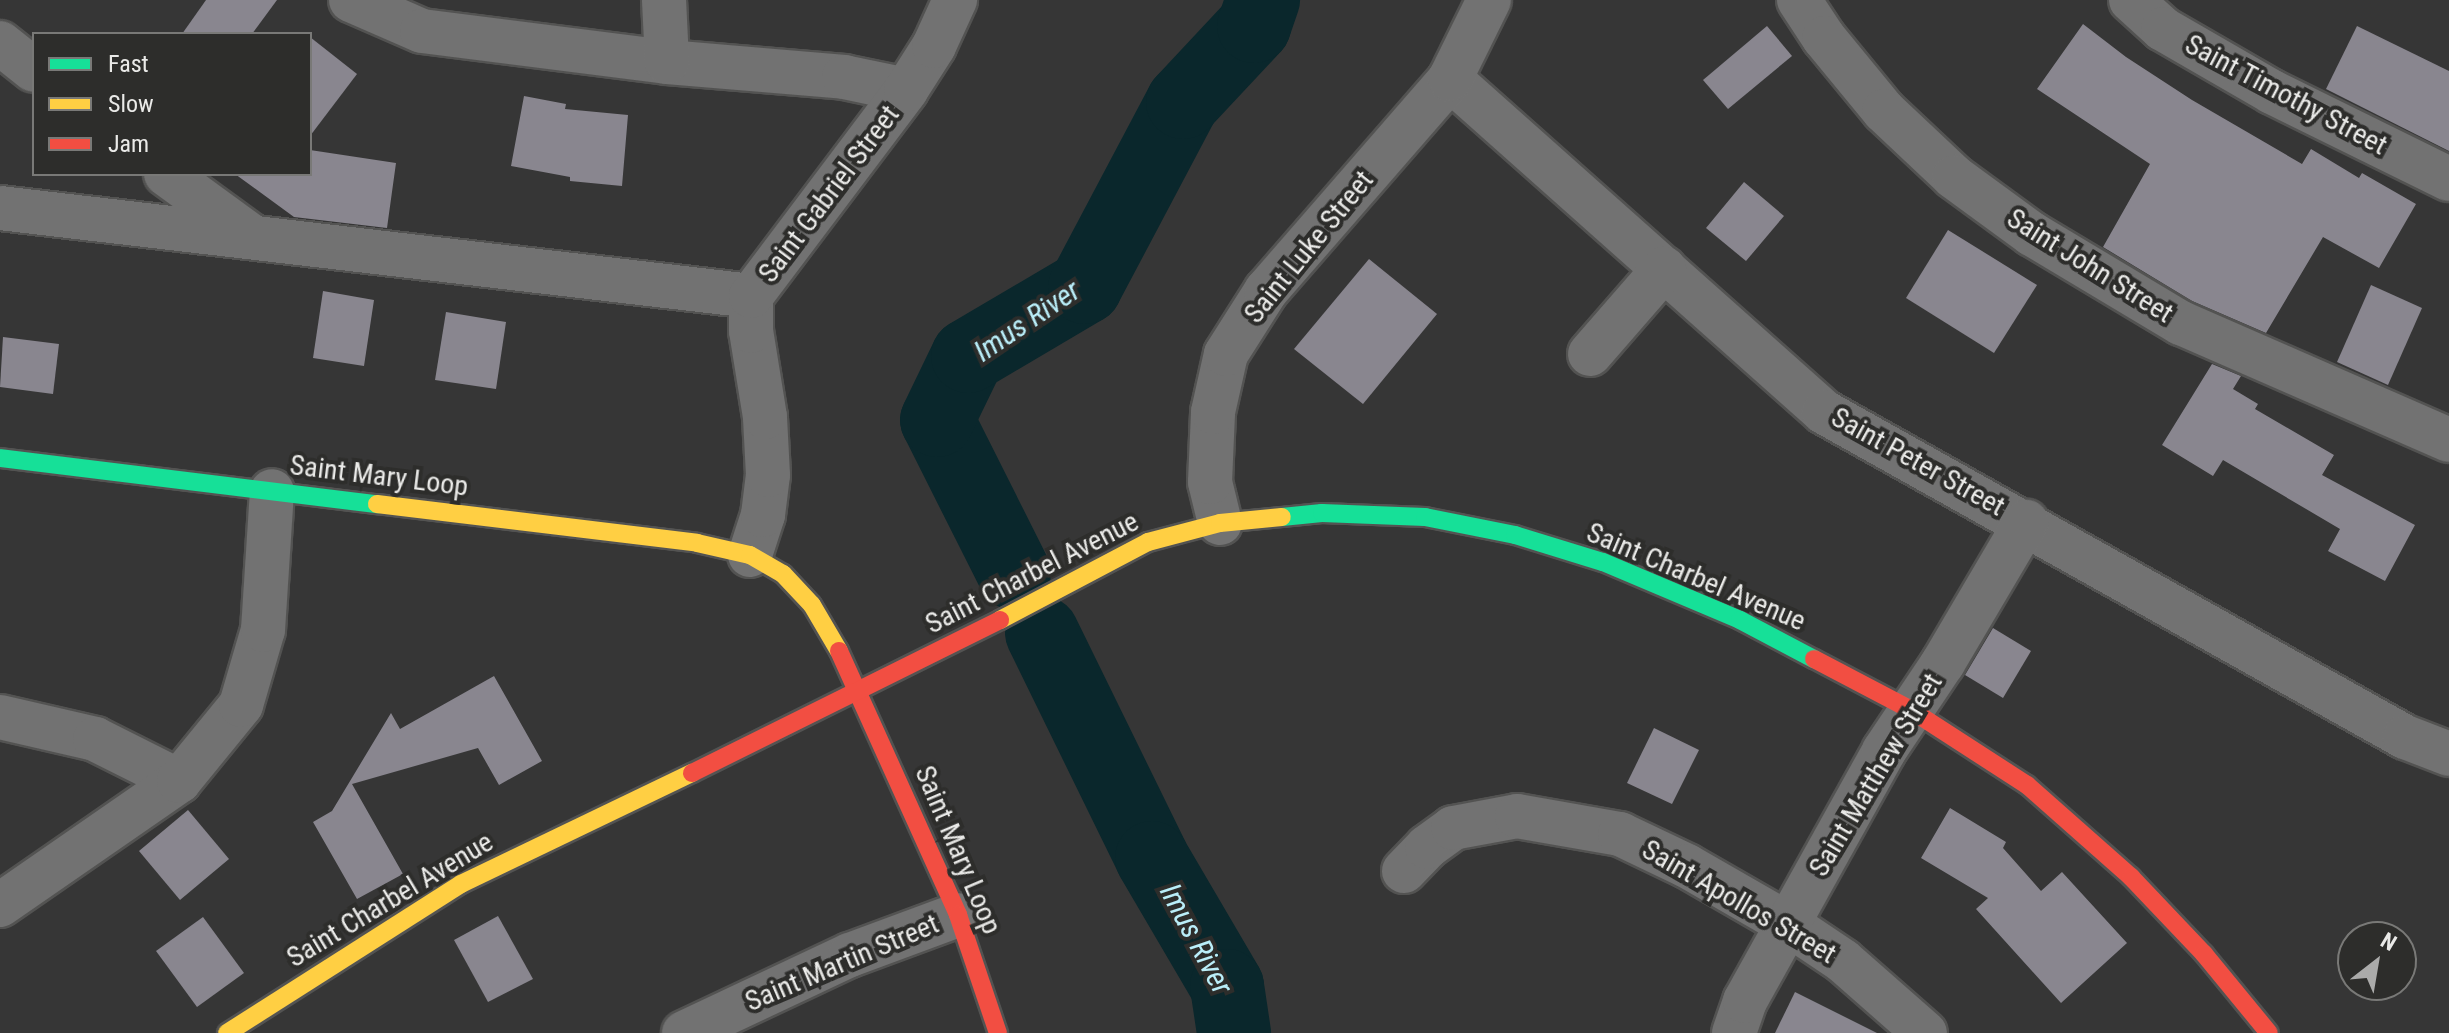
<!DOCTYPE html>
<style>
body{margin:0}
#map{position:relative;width:2449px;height:1033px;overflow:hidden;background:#363636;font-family:"Roboto Condensed",sans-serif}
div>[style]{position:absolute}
.river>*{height:74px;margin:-37px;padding:0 37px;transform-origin:37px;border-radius:37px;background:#0a272c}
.building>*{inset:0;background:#89868f}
.roads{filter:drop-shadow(2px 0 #535352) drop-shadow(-2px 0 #535352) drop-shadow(0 2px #535352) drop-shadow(0 -2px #535352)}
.street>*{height:44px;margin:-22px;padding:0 22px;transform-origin:22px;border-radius:22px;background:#727272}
.fast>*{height:18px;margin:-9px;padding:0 9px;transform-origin:9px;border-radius:9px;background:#16e098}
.slow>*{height:18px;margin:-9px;padding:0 9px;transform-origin:9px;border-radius:9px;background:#ffcf43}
.jam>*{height:18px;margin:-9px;padding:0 9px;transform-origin:9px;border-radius:9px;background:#f24e42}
span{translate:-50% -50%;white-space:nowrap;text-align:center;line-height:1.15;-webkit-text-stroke:8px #2d2d2b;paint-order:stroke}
.street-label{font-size:28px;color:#eaeae8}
.water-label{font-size:30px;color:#baeef9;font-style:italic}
.legend{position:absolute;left:32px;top:32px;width:280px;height:144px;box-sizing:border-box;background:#2d2d2b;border:2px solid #797977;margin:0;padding:10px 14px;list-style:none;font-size:24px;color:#eaeae8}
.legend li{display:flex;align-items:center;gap:16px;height:40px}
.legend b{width:40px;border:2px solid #797977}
.north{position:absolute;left:2337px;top:921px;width:80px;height:80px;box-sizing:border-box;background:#2d2d2b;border:2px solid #797977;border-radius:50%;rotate:31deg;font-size:22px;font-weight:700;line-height:32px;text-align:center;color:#eaeae8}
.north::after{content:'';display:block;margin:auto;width:28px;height:36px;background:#ababaa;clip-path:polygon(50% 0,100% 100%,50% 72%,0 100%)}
</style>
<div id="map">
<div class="river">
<i style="left:1014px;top:573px;width:171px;rotate:-116.7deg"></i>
<i style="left:937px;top:420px;width:71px;rotate:-64.2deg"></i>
<i style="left:968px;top:356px;width:136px;rotate:-30.5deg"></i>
<i style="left:1085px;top:287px;width:209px;rotate:-62.1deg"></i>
<i style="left:1183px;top:102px;width:104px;rotate:-46.9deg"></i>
<i style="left:1254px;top:26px;width:28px;rotate:-71deg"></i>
<i style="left:1042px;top:633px;width:250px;rotate:63.9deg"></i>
<i style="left:1152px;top:858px;width:148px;rotate:59.6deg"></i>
<i style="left:1227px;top:986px;width:48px;rotate:81.5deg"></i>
</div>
<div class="building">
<i style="clip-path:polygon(206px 0,277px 0,252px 34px,182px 34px)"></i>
<i style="clip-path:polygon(2083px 24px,2126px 57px,2192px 100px,2302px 164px,2311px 149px,2359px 178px,2362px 173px,2416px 204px,2379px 268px,2323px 237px,2266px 333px,2192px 301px,2103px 247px,2150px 164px,2037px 89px)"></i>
<i style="clip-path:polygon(1767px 26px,1792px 56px,1728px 109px,1703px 80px)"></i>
<i style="clip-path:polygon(2357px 26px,2449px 71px,2449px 151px,2326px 89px)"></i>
<i style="clip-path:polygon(310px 37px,357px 74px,310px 136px)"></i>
<i style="clip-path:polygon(524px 96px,566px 104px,565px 109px,628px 115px,622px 186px,570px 181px,570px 177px,511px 166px)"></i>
<i style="clip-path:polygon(310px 150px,396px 163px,387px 228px,294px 217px,235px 174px,310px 174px)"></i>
<i style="clip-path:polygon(1744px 182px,1784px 216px,1746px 261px,1706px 228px)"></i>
<i style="clip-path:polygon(1948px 230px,2037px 285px,1994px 353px,1906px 298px)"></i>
<i style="clip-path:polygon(1369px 259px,1437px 314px,1363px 404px,1294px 349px)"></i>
<i style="clip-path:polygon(2371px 285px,2422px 308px,2388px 385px,2337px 362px)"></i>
<i style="clip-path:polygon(323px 291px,374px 300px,364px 366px,313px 358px)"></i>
<i style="clip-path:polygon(446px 312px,506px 322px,496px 389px,435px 380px)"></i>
<i style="clip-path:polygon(3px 337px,59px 344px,53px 394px,0 387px)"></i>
<i style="clip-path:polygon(2212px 364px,2241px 376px,2233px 389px,2258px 404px,2255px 409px,2334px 455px,2322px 475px,2415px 525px,2385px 581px,2328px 551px,2340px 529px,2223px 460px,2213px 476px,2162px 445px)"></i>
<i style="clip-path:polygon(1993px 628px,2031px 651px,2003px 698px,1965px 675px)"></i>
<i style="clip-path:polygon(494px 676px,542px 761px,499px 785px,478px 748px,352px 784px,403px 874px,357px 899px,313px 822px,332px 811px,391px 713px,400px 729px)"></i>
<i style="clip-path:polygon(1654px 728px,1699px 750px,1672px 804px,1627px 783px)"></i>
<i style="clip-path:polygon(1950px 808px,2006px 842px,2003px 848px,2041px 891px,2062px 872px,2127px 943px,2061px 1003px,1976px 909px,1988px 898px,1921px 858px)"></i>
<i style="clip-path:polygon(188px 810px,229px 859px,180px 900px,139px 851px)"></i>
<i style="clip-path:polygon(498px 916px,533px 979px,488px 1002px,454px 940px)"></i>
<i style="clip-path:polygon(203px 917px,244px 973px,197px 1007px,156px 951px)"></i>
<i style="clip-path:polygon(1795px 992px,1877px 1033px,1775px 1033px)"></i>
</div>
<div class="roads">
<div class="street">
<i style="left:351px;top:0;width:77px;rotate:23.6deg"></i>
<i style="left:422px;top:31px;width:247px;rotate:7.2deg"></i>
<i style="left:667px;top:62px;width:178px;rotate:4.8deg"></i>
<i style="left:844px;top:77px;width:63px;rotate:11.8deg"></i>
<i style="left:664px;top:0;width:62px;rotate:87.2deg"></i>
<i style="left:1799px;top:0;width:45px;rotate:56.7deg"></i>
<i style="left:1824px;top:38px;width:94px;rotate:50.6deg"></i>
<i style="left:1884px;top:111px;width:96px;rotate:43.3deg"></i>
<i style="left:1954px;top:177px;width:97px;rotate:36.2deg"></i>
<i style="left:2032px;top:234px;width:174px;rotate:30.9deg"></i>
<i style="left:2181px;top:323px;width:292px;rotate:23.6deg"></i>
<i style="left:2131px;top:0;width:43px;rotate:42.2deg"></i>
<i style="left:2163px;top:29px;width:126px;rotate:30deg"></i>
<i style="left:2272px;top:92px;width:197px;rotate:26.2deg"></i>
<i style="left:0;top:43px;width:43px;rotate:38.5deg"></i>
<i style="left:1450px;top:79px;width:501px;rotate:41.68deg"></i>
<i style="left:1824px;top:412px;width:666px;rotate:29.22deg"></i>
<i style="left:2405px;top:737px;width:47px;rotate:21.1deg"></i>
<i style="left:166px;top:174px;width:105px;rotate:36.1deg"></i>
<i style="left:0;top:208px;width:756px;rotate:6.68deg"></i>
<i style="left:1590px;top:354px;width:113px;rotate:-49deg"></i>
<i style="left:1220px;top:523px;width:42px;rotate:-103.7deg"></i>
<i style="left:1210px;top:482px;width:70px;rotate:-87.5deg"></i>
<i style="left:1213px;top:412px;width:59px;rotate:-77.4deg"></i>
<i style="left:1226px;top:354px;width:75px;rotate:-57.6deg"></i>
<i style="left:1266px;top:291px;width:281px;rotate:-49deg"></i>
<i style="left:1450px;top:79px;width:88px;rotate:-63.7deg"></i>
<i style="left:750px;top:555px;width:42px;rotate:-72deg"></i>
<i style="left:763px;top:515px;width:40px;rotate:-82.9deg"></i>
<i style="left:768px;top:475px;width:58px;rotate:-93deg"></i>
<i style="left:765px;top:417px;width:87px;rotate:-99.2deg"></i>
<i style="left:751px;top:331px;width:35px;rotate:-90deg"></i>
<i style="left:751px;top:296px;width:258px;rotate:-53deg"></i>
<i style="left:906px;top:90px;width:52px;rotate:-57.5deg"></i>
<i style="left:934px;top:46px;width:51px;rotate:-65.5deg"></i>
<i style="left:0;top:717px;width:98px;rotate:13deg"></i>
<i style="left:95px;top:739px;width:94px;rotate:26.6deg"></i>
<i style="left:1404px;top:871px;width:33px;rotate:-46deg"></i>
<i style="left:1427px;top:847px;width:32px;rotate:-36deg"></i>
<i style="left:1453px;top:828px;width:65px;rotate:-10.6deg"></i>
<i style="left:1517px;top:816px;width:105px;rotate:9.9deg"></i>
<i style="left:1620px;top:834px;width:74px;rotate:25.5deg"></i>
<i style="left:1687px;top:866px;width:116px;rotate:29.9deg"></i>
<i style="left:1788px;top:924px;width:66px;rotate:33.9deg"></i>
<i style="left:1843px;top:961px;width:109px;rotate:41.3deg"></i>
<i style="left:0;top:905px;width:218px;rotate:-34.7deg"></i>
<i style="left:179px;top:781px;width:98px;rotate:-50.8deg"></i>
<i style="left:241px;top:705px;width:78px;rotate:-73.7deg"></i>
<i style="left:263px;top:630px;width:139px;rotate:-86.3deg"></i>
<i style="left:684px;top:1033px;width:183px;rotate:-25.2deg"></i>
<i style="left:850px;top:955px;width:115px;rotate:-20.3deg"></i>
<i style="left:1734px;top:1033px;width:34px;rotate:-71deg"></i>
<i style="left:1745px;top:1001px;width:286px;rotate:-60.9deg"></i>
<i style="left:1884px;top:751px;width:106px;rotate:-56.2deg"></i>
<i style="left:1943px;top:663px;width:164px;rotate:-59.5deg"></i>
</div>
<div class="fast">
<i style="left:0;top:458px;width:380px;rotate:7deg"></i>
<i style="left:1282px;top:517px;width:40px;rotate:-5.7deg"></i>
<i style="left:1322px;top:513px;width:103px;rotate:2.2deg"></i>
<i style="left:1425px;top:517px;width:92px;rotate:11.3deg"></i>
<i style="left:1515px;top:535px;width:92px;rotate:17.1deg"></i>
<i style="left:1603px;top:562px;width:149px;rotate:22.9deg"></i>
<i style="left:1740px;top:620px;width:84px;rotate:27.8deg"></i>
</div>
<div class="slow">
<i style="left:377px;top:504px;width:322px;rotate:6.9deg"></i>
<i style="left:697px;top:543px;width:54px;rotate:12.8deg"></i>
<i style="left:750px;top:555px;width:38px;rotate:30deg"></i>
<i style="left:783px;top:574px;width:42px;rotate:46.9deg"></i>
<i style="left:812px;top:605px;width:53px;rotate:59.6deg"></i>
<i style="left:1000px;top:620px;width:167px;rotate:-27.8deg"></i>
<i style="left:1148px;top:542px;width:74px;rotate:-14.8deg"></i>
<i style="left:1220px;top:523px;width:62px;rotate:-5.5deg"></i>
<i style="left:227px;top:1033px;width:277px;rotate:-32.5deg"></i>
<i style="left:461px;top:884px;width:256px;rotate:-25.7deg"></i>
</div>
<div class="jam">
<i style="left:839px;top:651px;width:290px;rotate:65.7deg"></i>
<i style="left:958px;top:915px;width:125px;rotate:71.3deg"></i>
<i style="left:1814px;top:659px;width:110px;rotate:27.7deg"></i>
<i style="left:1911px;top:710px;width:138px;rotate:32.9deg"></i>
<i style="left:2027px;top:785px;width:139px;rotate:41.5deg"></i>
<i style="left:2131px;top:877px;width:106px;rotate:46.5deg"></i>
<i style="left:2204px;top:954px;width:102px;rotate:50.6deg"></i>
<i style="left:692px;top:773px;width:344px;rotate:-26.4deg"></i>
</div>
</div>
<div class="street-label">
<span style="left:2286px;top:95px;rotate:28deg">Saint Timothy Street</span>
<span style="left:829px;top:194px;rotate:-53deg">Saint Gabriel Street</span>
<span style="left:1309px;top:247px;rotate:-51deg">Saint Luke Street</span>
<span style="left:2090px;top:266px;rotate:32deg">Saint John Street</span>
<span style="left:1918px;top:462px;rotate:29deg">Saint Peter Street</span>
<span style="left:379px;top:476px;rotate:7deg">Saint Mary Loop</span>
<span style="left:1032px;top:573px;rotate:-27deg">Saint Charbel Avenue</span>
<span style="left:1696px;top:577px;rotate:23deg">Saint Charbel Avenue</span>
<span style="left:1876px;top:775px;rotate:-59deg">Saint Matthew Street</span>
<span style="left:958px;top:850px;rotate:67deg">Saint Mary Loop</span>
<span style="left:390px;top:900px;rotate:-31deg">Saint Charbel Avenue</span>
<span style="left:1739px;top:902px;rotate:30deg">Saint Apollos Street</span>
<span style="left:842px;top:963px;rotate:-23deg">Saint Martin Street</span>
</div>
<div class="water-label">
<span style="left:1027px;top:321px;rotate:-34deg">Imus River</span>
<span style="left:1196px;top:939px;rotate:62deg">Imus River</span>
</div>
<ul class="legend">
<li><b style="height:10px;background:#16e098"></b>Fast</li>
<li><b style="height:10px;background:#ffcf43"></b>Slow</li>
<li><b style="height:10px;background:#f24e42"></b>Jam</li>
</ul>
<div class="north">N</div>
</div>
